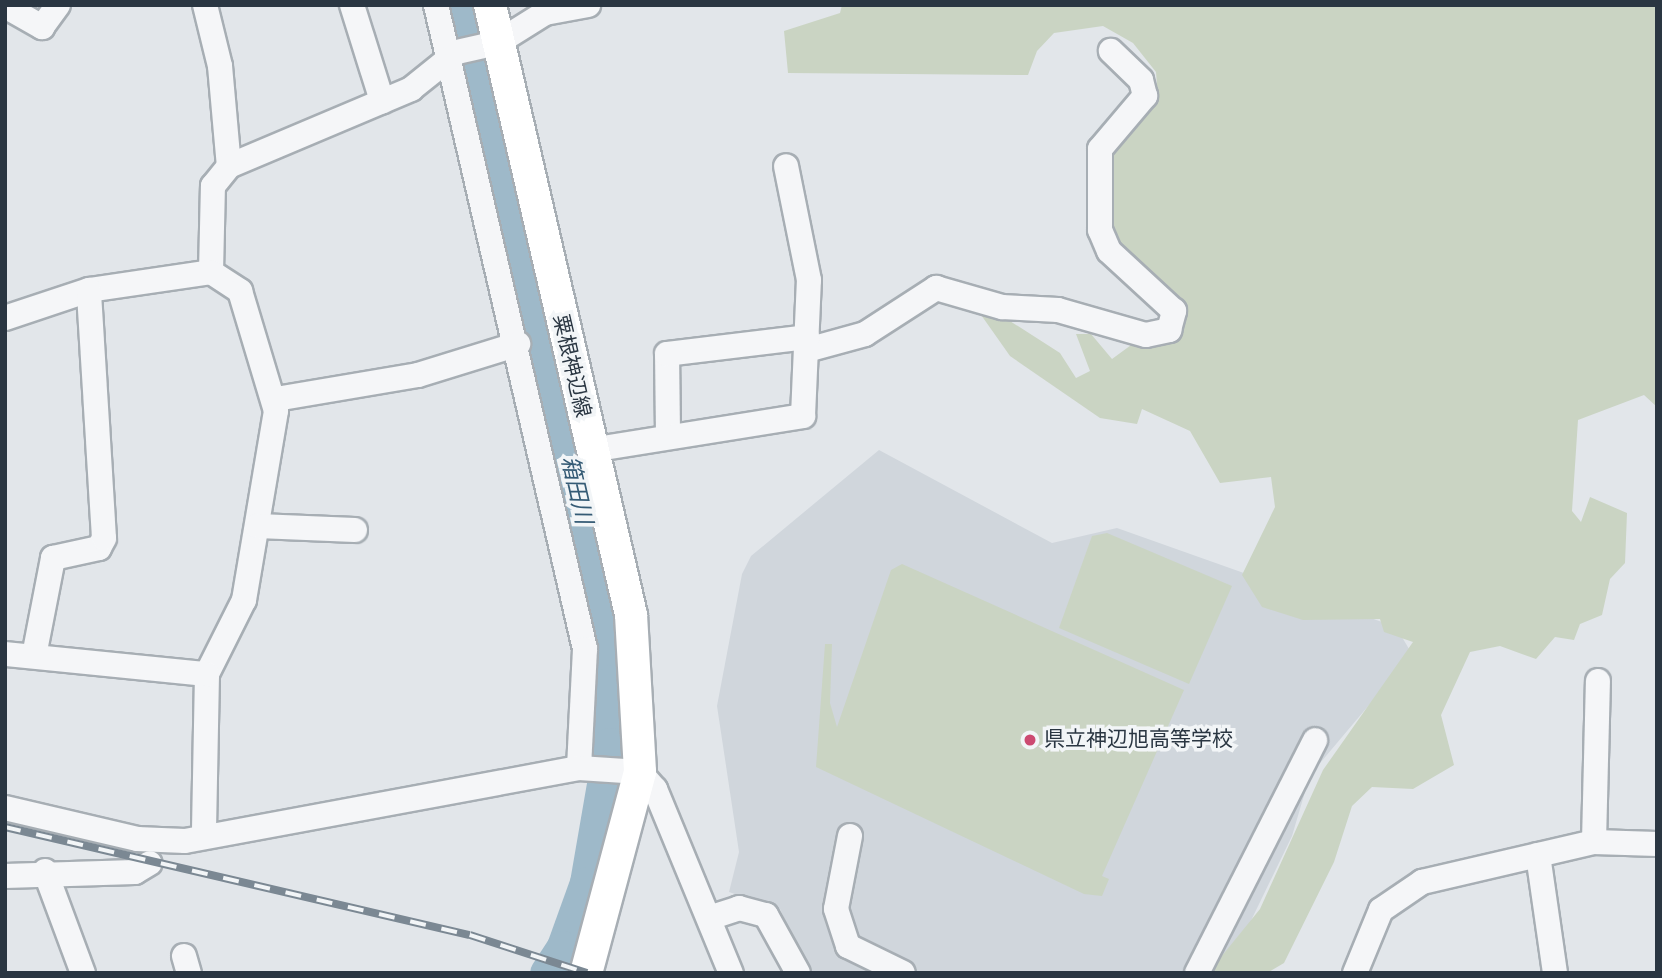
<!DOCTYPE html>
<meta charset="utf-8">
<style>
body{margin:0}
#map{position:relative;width:1662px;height:978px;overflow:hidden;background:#e2e6ea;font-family:"Varela Round","Noto Sans JP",sans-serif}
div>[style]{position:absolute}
.built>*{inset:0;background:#d0d6dc}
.green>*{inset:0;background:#cad4c3}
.river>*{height:32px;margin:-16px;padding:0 16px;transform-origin:16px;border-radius:16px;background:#9eb9c9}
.roads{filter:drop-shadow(2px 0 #a7aeb4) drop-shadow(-2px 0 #a7aeb4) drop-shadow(0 2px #a7aeb4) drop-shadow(0 -2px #a7aeb4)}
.minor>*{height:24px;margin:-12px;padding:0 12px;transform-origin:12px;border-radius:12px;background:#f5f6f8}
.major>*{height:32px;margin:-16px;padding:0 16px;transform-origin:16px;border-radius:16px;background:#fff}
.rail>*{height:8px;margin-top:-4px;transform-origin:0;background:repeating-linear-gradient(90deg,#f2f5f7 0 16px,#7b8893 0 32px);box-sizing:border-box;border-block:2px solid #7b8893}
.dots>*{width:19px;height:19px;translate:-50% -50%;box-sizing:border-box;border:4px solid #f2f5f7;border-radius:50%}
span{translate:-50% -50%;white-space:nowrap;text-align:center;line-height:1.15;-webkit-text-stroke:7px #f2f5f7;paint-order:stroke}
.street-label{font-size:21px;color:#2a3642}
.poi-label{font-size:21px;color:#2a3642}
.left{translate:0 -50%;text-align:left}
.water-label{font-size:23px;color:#355b75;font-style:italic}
.frame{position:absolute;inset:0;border:7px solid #2a3642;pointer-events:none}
</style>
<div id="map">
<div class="built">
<i style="clip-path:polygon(879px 450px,1052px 543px,1117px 528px,1396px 627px,1412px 654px,1310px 775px,1292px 836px,1245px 933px,1216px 973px,809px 973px,780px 909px,729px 892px,739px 852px,717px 706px,742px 574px,751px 556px)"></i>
</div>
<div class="green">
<i style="clip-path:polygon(842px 5px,1657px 5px,1657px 407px,1644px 395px,1578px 420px,1572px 511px,1581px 522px,1590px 497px,1627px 513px,1625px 563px,1610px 579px,1602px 615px,1580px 624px,1574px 640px,1555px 637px,1536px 659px,1500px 646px,1470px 652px,1441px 715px,1454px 765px,1413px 789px,1372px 787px,1352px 806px,1334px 862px,1284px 963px,1267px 973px,1208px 973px,1260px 909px,1323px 770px,1413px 642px,1384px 632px,1380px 619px,1303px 620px,1262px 607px,1242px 575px,1275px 507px,1271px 477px,1220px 483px,1190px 431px,1142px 409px,1137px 424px,1100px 418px,1010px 356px,979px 312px,999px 314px,1060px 353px,1076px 378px,1090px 371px,1076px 334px,1091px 334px,1112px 359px,1138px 340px,1176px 336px,1105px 236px,1113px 147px,1132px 118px,1158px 99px,1156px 72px,1133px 43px,1103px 26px,1054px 33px,1037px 51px,1028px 75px,788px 73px,784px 31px,840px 13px)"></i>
<i style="clip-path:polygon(1107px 533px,1232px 586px,1189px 684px,1059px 628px,1092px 536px)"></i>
<i style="clip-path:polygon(902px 564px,1184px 690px,1102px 876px,1109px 879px,1102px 896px,1084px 894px,816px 767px,825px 644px,832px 644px,830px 703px,837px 727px,891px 570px)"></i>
</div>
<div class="river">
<i style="left:466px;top:5px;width:692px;rotate:77.73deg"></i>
<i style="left:613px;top:681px;width:63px;rotate:92.7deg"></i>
<i style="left:610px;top:744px;width:141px;rotate:99.8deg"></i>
<i style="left:586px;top:883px;width:68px;rotate:109.8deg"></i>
<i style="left:563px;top:947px;width:31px;rotate:123deg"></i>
</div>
<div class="roads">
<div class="minor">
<i style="left:205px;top:5px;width:63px;rotate:76.2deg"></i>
<i style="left:220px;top:66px;width:100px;rotate:84.9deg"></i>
<i style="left:352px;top:5px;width:101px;rotate:72.6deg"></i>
<i style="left:436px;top:5px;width:661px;rotate:76.97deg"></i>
<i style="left:585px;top:649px;width:119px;rotate:92.9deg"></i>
<i style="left:5px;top:6px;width:43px;rotate:29.6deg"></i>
<i style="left:42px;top:27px;width:27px;rotate:-54deg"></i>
<i style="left:211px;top:272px;width:86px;rotate:-88.7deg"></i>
<i style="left:213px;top:186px;width:26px;rotate:-51deg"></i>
<i style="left:229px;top:166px;width:198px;rotate:-22.9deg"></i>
<i style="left:411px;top:89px;width:59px;rotate:-38.8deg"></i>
<i style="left:457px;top:52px;width:41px;rotate:-12.7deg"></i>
<i style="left:497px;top:43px;width:57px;rotate:-32deg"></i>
<i style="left:545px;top:13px;width:44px;rotate:-10.5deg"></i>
<i style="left:5px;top:318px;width:89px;rotate:-18.4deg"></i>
<i style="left:89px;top:290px;width:123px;rotate:-8.4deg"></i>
<i style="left:211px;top:272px;width:35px;rotate:33deg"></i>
<i style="left:240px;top:291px;width:125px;rotate:73.3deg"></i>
<i style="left:276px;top:411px;width:192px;rotate:99.6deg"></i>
<i style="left:244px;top:600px;width:83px;rotate:116.6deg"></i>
<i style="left:207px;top:674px;width:163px;rotate:91.1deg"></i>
<i style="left:807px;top:350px;width:60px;rotate:-15.4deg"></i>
<i style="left:865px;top:334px;width:85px;rotate:-32.9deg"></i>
<i style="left:936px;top:288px;width:69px;rotate:16.1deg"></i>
<i style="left:1002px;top:307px;width:56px;rotate:3.1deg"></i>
<i style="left:1058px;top:310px;width:91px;rotate:15.9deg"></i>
<i style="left:1146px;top:335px;width:24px;rotate:-12deg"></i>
<i style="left:1169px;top:330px;width:20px;rotate:-75deg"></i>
<i style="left:1174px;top:311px;width:88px;rotate:-137.3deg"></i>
<i style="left:1109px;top:251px;width:23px;rotate:-113deg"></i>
<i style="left:1100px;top:230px;width:81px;rotate:-90deg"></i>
<i style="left:1100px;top:149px;width:70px;rotate:-49.7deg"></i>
<i style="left:1145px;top:96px;width:16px;rotate:-104deg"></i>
<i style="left:1141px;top:80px;width:42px;rotate:-136deg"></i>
<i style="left:276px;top:399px;width:144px;rotate:-9.6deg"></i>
<i style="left:418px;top:375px;width:105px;rotate:-17.2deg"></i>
<i style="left:668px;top:433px;width:79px;rotate:-90.7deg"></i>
<i style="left:667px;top:354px;width:141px;rotate:-6.9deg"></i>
<i style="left:591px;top:450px;width:215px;rotate:-9.1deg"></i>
<i style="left:803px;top:416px;width:136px;rotate:-87.5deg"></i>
<i style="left:809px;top:280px;width:116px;rotate:-101.4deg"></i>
<i style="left:258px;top:526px;width:97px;rotate:2.4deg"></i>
<i style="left:5px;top:654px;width:203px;rotate:5.7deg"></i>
<i style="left:34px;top:656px;width:100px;rotate:-79deg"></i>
<i style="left:53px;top:558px;width:47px;rotate:-12.3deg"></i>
<i style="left:99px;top:548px;width:11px;rotate:-63deg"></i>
<i style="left:104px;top:538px;width:248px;rotate:-93.5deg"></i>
<i style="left:5px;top:808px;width:136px;rotate:13.2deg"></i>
<i style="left:137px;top:839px;width:48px;rotate:2.4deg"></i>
<i style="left:185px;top:841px;width:401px;rotate:-10.5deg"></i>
<i style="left:579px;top:768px;width:61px;rotate:3.8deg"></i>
<i style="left:640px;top:772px;width:23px;rotate:49deg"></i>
<i style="left:655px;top:789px;width:199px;rotate:67.6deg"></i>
<i style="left:850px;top:836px;width:74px;rotate:100.9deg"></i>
<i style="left:836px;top:909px;width:39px;rotate:72deg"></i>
<i style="left:848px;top:946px;width:61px;rotate:26.1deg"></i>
<i style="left:1594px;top:842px;width:161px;rotate:-88.6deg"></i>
<i style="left:1538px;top:855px;width:119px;rotate:81.8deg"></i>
<i style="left:45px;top:871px;width:109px;rotate:69.6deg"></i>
<i style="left:5px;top:876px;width:130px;rotate:-1.8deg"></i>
<i style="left:135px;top:872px;width:17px;rotate:-31deg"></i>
<i style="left:709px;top:918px;width:32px;rotate:-18deg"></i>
<i style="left:739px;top:908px;width:28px;rotate:15deg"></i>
<i style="left:766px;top:915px;width:66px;rotate:61.1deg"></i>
<i style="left:184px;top:956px;width:18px;rotate:74deg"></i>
<i style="left:1197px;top:973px;width:261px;rotate:-63.1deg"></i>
<i style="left:1355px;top:973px;width:68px;rotate:-67.6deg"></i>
<i style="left:1381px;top:910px;width:50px;rotate:-34.3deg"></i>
<i style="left:1422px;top:882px;width:177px;rotate:-13.1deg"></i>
<i style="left:1594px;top:842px;width:63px;rotate:1.8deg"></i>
</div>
<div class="major">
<i style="left:490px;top:5px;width:626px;rotate:76.98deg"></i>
<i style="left:631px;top:615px;width:157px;rotate:86.7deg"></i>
<i style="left:640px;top:772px;width:208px;rotate:105deg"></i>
</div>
</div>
<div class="rail">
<i style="left:5px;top:827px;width:477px;rotate:13.1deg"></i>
<i style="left:470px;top:935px;width:123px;rotate:18deg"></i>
</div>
<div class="dots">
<i style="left:1030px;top:740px;background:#cc4a71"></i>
</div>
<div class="street-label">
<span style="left:571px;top:366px;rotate:77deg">粟根神辺線</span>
</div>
<div class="poi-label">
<span class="left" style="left:1044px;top:740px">県立神辺旭高等学校</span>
</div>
<div class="water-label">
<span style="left:576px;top:490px;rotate:77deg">箱田川</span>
</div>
<div class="frame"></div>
</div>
